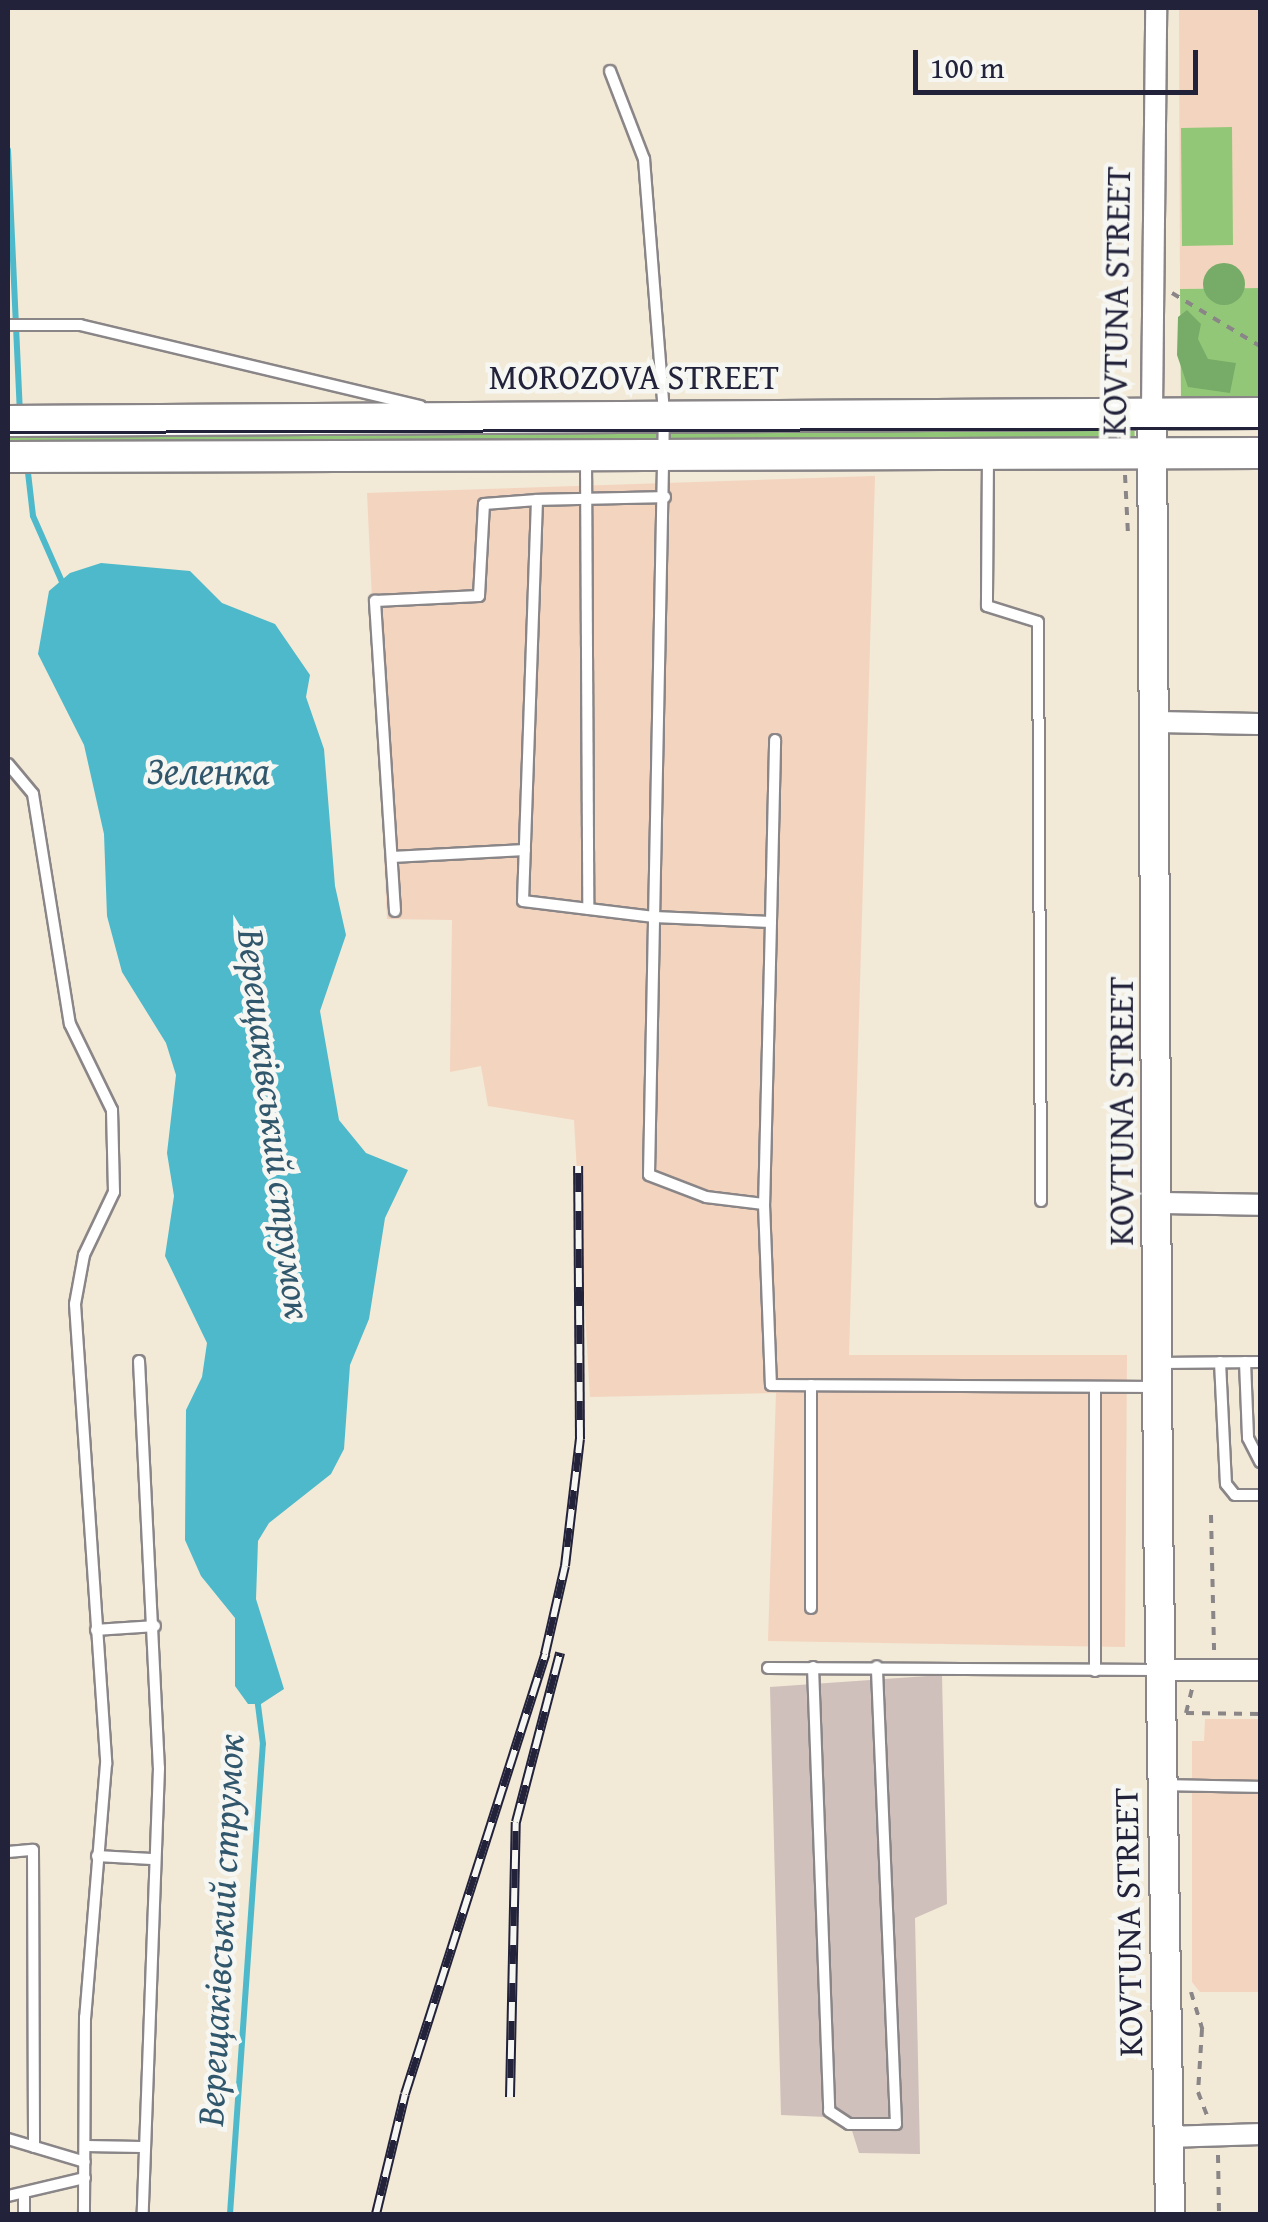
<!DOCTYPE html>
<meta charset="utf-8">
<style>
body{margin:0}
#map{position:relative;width:1268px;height:2222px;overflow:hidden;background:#f2e9d6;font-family:"Gentium Book Plus",serif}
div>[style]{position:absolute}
.built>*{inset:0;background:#f3d4bf}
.industrial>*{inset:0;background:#cfc0bb}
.green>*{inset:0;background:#93c778}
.forest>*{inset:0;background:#76ac68}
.round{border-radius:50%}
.water>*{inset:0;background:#4eb9ca}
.stream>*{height:6px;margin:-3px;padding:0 3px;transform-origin:3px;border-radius:3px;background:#4eb9ca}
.path>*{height:4px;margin-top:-2px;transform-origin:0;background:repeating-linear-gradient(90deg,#8a8688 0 8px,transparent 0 16px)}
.roads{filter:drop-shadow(2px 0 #8a8688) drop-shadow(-2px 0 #8a8688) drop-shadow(0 2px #8a8688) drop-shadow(0 -2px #8a8688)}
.service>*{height:10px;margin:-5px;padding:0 5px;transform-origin:5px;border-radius:5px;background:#fff}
.minor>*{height:20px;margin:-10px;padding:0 10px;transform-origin:10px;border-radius:10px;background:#fff}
.tertiary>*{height:28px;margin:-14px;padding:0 14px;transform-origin:14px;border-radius:14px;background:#fff}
.secondary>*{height:30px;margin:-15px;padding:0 15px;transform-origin:15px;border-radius:15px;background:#fff}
.tram>*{height:2.5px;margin:-1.25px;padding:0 1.25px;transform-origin:1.25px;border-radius:1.25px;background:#22223b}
.rail>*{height:10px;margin-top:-5px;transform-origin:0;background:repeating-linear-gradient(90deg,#f6f6f2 0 19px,#22223b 0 38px);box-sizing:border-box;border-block:2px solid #22223b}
span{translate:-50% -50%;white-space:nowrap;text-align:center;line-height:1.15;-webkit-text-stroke:9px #f6f6f2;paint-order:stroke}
.street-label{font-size:35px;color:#22223b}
.water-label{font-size:38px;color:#31576d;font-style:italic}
.frame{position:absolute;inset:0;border:10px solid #22223b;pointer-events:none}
.scale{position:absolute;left:913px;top:50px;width:285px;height:45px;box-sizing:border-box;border:5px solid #22223b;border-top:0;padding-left:12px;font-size:30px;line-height:35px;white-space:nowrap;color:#22223b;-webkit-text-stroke:8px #f6f6f2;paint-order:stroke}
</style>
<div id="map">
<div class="built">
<i style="clip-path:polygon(1179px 8px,1260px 8px,1260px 288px,1180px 289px)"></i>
<i style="clip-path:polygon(875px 476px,849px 1355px,1127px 1355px,1125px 1647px,768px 1641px,776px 1393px,590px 1397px,574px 1120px,488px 1106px,481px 1066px,450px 1072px,452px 920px,387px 919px,367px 493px)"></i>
<i style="clip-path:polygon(1205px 1719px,1260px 1719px,1260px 1992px,1200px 1992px,1192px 1982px,1192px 1741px,1204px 1741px)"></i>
</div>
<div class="industrial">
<i style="clip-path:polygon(942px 1675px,947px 1904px,915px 1918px,920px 2154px,859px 2153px,848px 2118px,781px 2115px,770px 1687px)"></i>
</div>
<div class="green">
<i style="clip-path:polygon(1232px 127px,1233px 245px,1182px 246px,1181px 128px)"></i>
<i style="clip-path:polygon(1260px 288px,1260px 398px,1181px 399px,1180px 289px)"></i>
<i style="clip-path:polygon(1134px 418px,1135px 446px,669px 448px,668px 425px)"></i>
<i style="clip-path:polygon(657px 421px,656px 448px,8px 449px,8px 426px)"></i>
</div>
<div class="forest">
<i class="round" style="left:1203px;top:263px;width:42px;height:42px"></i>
<i style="clip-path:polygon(1187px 310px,1201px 324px,1198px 339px,1208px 359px,1236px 363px,1230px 393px,1188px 387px,1177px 355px,1178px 317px)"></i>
</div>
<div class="water">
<i style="clip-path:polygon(101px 563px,190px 571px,222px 603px,275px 624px,310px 675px,306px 697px,324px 749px,335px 886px,346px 935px,320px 1011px,339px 1120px,366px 1153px,408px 1170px,385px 1218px,369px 1319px,350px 1365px,344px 1449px,331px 1474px,269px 1523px,258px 1541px,256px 1599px,284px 1689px,261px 1704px,248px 1704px,235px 1686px,235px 1618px,201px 1576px,185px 1540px,186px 1410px,202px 1377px,207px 1343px,165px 1256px,174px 1196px,167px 1153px,176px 1075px,166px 1043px,122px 972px,107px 916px,104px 834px,84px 745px,38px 654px,49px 591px,70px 573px)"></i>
</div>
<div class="stream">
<i style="left:8px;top:150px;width:261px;rotate:87.4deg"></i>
<i style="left:27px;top:464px;width:52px;rotate:83.4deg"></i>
<i style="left:33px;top:516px;width:74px;rotate:66.2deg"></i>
<i style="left:230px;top:2214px;width:471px;rotate:-86deg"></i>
<i style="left:263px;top:1744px;width:47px;rotate:-97.3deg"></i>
</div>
<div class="path">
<i style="left:1172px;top:293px;width:103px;rotate:31.1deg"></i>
<i style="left:1125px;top:475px;width:60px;rotate:87.1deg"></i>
<i style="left:1211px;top:1515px;width:135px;rotate:88.7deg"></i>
<i style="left:1186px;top:1713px;width:25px;rotate:-76deg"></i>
<i style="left:1186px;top:1713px;width:74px;rotate:0.8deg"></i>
<i style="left:1191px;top:1992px;width:39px;rotate:73deg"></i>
<i style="left:1202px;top:2029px;width:63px;rotate:93.6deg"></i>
<i style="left:1198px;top:2092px;width:28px;rotate:69deg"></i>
<i style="left:1218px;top:2155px;width:59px;rotate:89deg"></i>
</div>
<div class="roads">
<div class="service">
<i style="left:610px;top:71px;width:94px;rotate:68.9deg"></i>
<i style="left:644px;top:159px;width:256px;rotate:85.5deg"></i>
<i style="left:664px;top:414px;width:761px;rotate:91.13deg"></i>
<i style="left:649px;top:1175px;width:61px;rotate:21.1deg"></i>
<i style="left:706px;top:1197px;width:58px;rotate:6.9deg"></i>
<i style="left:8px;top:325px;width:72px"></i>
<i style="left:80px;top:325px;width:350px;rotate:13.4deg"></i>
<i style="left:988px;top:455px;width:151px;rotate:90.4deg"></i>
<i style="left:987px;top:606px;width:53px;rotate:17.4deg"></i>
<i style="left:1038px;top:622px;width:579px;rotate:89.7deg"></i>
<i style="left:586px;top:460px;width:449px;rotate:89.7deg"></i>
<i style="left:665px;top:497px;width:128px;rotate:178.7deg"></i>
<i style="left:537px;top:500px;width:401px;rotate:92deg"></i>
<i style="left:523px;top:901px;width:132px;rotate:7deg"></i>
<i style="left:654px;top:917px;width:117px;rotate:2.4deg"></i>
<i style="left:771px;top:922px;width:282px;rotate:91.4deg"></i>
<i style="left:764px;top:1204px;width:181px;rotate:87.8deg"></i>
<i style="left:771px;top:1385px;width:383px;rotate:0.3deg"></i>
<i style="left:8px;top:764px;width:39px;rotate:50deg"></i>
<i style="left:33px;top:794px;width:233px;rotate:80.9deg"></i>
<i style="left:70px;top:1024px;width:96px;rotate:64deg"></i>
<i style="left:112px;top:1110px;width:82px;rotate:88.6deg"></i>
<i style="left:114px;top:1192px;width:70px;rotate:115.5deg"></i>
<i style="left:84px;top:1255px;width:50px;rotate:100.4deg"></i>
<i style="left:75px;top:1304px;width:461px;rotate:86.1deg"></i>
<i style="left:106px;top:1764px;width:254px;rotate:94.7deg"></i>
<i style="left:85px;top:2017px;width:197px;rotate:90.3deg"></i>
<i style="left:392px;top:857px;width:133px;rotate:-3deg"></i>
<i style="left:395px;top:911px;width:311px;rotate:-93.7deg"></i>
<i style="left:375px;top:601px;width:104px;rotate:-2.8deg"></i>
<i style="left:479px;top:596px;width:92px;rotate:-86.9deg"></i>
<i style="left:484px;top:504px;width:53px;rotate:-4.3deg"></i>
<i style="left:771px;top:922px;width:182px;rotate:-88.7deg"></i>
<i style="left:139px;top:1361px;width:407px;rotate:87.2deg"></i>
<i style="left:159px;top:1768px;width:446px;rotate:92.1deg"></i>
<i style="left:1220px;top:1362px;width:122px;rotate:87.2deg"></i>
<i style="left:1226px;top:1484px;width:14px;rotate:51deg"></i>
<i style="left:1235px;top:1495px;width:25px"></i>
<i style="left:1245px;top:1362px;width:76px;rotate:87.7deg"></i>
<i style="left:1248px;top:1438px;width:27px;rotate:63deg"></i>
<i style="left:1160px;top:1363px;width:100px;rotate:-0.6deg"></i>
<i style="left:811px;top:1385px;width:223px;rotate:90deg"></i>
<i style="left:96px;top:1630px;width:59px;rotate:-3.9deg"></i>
<i style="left:813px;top:1667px;width:444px;rotate:87.9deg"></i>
<i style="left:829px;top:2111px;width:24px;rotate:33deg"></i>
<i style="left:849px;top:2124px;width:47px"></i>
<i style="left:896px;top:2124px;width:458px;rotate:-92.4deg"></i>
<i style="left:768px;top:1668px;width:391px;rotate:0.3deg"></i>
<i style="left:1095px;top:1671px;width:284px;rotate:-90deg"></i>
<i style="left:1164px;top:1785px;width:96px;rotate:1.2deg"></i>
<i style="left:8px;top:1852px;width:25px;rotate:-5deg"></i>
<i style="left:33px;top:1850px;width:297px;rotate:89.8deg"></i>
<i style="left:97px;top:1856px;width:54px;rotate:3.2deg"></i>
<i style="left:8px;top:2139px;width:80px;rotate:16.6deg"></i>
<i style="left:86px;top:2146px;width:55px;rotate:1deg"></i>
<i style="left:8px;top:2196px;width:79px;rotate:-13.2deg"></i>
<i style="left:24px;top:2214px;width:17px;rotate:-90deg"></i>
</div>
<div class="minor">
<i style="left:1152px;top:411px;width:403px;rotate:-89.4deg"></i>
<i style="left:1155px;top:722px;width:105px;rotate:1.1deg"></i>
<i style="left:1160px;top:1203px;width:100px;rotate:1.1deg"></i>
<i style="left:1160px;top:1670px;width:100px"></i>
<i style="left:1169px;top:2137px;width:91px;rotate:-1.9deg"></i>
</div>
<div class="tertiary">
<i style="left:1152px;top:411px;width:1106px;rotate:89.69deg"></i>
<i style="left:1158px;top:1517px;width:697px;rotate:89.01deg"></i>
</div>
<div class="secondary">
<i style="left:8px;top:421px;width:1252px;rotate:-0.37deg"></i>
<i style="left:8px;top:457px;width:1252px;rotate:-0.18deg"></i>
</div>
</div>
<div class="tram">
<i style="left:8px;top:432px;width:1252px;rotate:-0.18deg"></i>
</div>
<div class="rail">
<i style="left:510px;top:2097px;width:275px;rotate:-88.8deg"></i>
<i style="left:516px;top:1822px;width:175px;rotate:-75.4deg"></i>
<i style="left:376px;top:2214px;width:123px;rotate:-76.4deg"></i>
<i style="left:405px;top:2094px;width:462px;rotate:-72.3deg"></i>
<i style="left:545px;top:1654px;width:90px;rotate:-77.2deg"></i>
<i style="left:565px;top:1566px;width:128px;rotate:-83.3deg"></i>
<i style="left:580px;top:1439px;width:273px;rotate:-90.4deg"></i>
</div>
<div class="street-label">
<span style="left:1116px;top:301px;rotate:-89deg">KOVTUNA STREET</span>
<span style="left:634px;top:377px">MOROZOVA STREET</span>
<span style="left:1121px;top:1111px;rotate:-90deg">KOVTUNA STREET</span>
<span style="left:1128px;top:1922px;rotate:-91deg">KOVTUNA STREET</span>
</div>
<div class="water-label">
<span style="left:208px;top:771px">Зеленка</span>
<span style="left:275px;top:1124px;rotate:83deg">Верещаківський струмок</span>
<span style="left:220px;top:1930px;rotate:-87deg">Верещаківський струмок</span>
</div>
<div class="frame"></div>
<div class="scale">100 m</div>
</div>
